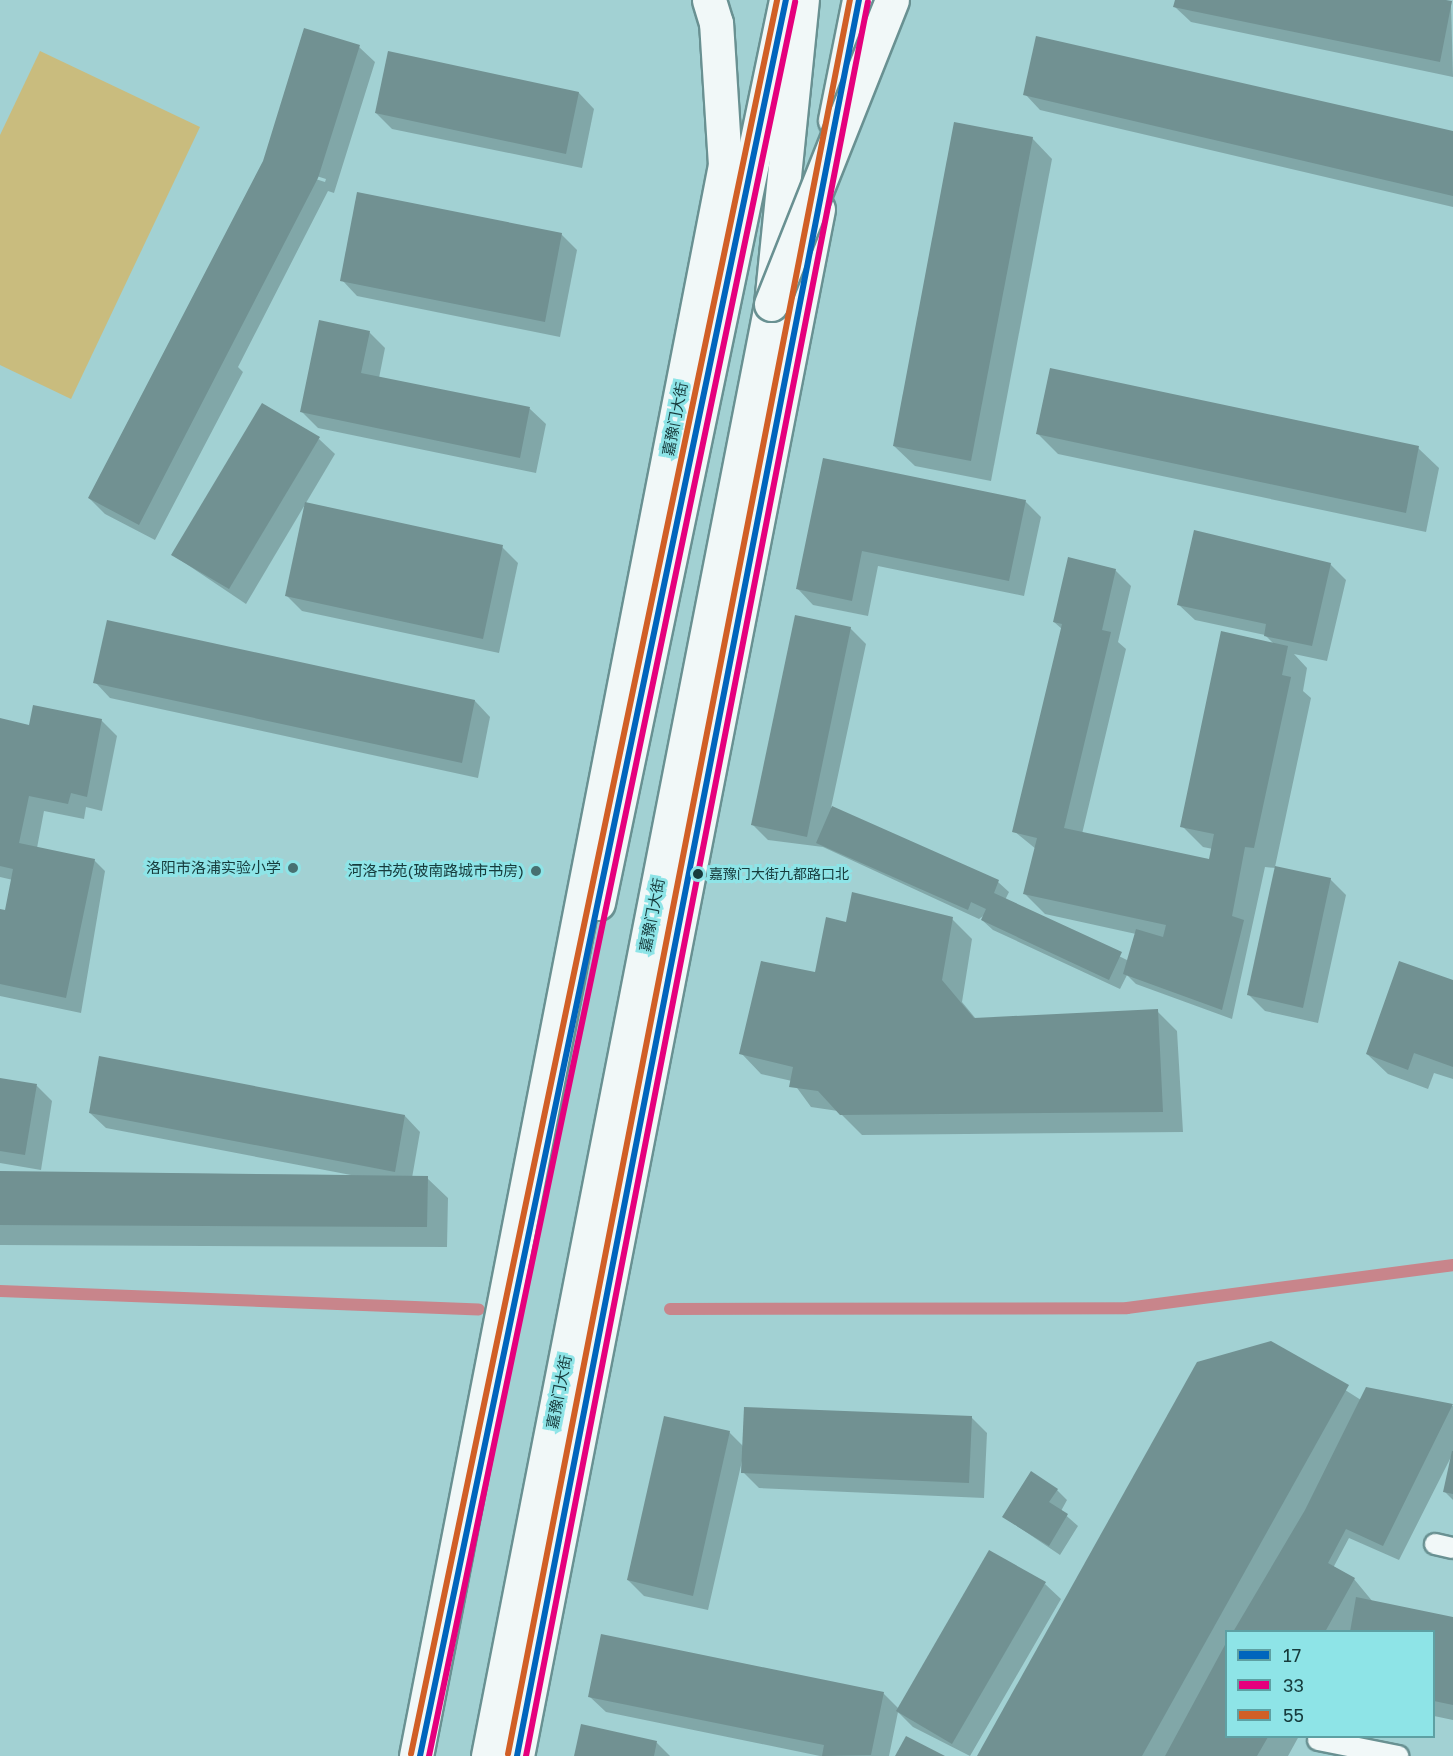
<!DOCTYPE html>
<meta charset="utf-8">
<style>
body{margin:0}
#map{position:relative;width:1453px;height:1756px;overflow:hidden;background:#a2d1d3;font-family:"Golos Text","Noto Sans SC",sans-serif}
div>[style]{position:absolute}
.green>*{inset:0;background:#c9bc7e}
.shadow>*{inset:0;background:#0003}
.stream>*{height:12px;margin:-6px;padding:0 6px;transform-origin:6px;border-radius:6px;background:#c8858b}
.building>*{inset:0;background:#719192}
.roads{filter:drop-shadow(2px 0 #699192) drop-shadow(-2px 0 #699192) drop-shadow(0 2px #699192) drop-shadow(0 -2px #699192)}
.service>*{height:20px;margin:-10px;padding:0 10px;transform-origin:10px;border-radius:10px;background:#f1f8f8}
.secondary>*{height:33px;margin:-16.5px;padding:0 16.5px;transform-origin:16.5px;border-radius:16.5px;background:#f1f8f8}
.trunk>*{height:33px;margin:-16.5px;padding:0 16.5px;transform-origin:16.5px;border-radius:16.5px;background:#f1f8f8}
.bridges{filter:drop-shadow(2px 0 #699192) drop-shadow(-2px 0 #699192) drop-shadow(0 2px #699192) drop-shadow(0 -2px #699192)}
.trunk-bridge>*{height:33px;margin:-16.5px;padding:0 16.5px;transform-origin:16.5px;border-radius:16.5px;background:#f1f8f8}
.bus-1>*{height:6px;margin:-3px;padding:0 3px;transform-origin:3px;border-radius:3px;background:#0065bd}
.bus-2>*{height:6px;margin:-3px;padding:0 3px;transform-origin:3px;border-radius:3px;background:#e5007d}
.bus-3>*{height:6px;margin:-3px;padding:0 3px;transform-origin:3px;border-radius:3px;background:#d15f26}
.dots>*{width:16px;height:16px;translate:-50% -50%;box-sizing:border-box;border:3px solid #8ee4e7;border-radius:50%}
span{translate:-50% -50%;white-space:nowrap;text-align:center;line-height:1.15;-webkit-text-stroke:6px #8ee4e7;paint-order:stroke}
.bus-label{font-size:14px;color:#163b3c}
.left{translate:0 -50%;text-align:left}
.street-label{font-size:15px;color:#163b3c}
.poi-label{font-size:15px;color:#163b3c}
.right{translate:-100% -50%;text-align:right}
.legend{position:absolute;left:1225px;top:1630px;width:210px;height:108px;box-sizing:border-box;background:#8ee4e7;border:2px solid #5ea0a3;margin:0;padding:8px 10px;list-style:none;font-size:18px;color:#163b3c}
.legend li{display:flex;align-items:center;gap:12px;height:30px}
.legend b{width:30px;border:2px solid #5ea0a3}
</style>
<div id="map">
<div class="green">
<i style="clip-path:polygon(40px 51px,200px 127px,71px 399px,0 365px,0 135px)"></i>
</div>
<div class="shadow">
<i style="clip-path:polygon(1176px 0,1451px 3px,1453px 77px,1191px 22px,1175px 7px)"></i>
<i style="clip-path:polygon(evenodd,305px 30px,359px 47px,375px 62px,334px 193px,328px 191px,238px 367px,243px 372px,155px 540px,105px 514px,89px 498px,265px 162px,305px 30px,281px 165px,326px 179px,325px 182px,281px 168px,281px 165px)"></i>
<i style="clip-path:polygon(579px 93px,594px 109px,582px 168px,392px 129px,376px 113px)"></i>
<i style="clip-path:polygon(1025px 94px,1453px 133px,1453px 207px,1040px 110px)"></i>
<i style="clip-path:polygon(1032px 138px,1052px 159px,991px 481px,915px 466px,894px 446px)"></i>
<i style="clip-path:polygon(561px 234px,577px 250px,560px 337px,357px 296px,342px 280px)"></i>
<i style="clip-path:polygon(369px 332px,385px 348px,379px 378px,530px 409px,546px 424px,536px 473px,318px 428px,302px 412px)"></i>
<i style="clip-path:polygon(1038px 434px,1418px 448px,1439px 468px,1426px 532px,1058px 454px)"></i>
<i style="clip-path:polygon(319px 439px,335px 454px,246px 604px,173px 555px)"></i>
<i style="clip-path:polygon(824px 459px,1025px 501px,1041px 517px,1024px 596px,878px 566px,868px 616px,813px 605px,798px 589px)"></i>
<i style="clip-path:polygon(502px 547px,518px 563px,499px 653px,302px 611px,286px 595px)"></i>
<i style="clip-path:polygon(1330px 564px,1346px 580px,1327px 661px,1294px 654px,1307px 668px,1303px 691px,1311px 698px,1275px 867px,1330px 879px,1346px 895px,1318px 1023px,1265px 1011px,1249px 995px,1276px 868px,1265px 867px,1232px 1019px,1136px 984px,1127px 975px,1120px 989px,993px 930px,982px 920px,986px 914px,979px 919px,823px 847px,768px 840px,752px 824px,850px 628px,866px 644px,831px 808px,998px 882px,1009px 892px,1005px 900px,1129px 961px,1136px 934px,1045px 914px,1025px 894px,1036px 849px,1014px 831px,1062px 629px,1054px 622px,1115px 570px,1131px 586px,1118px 642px,1126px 649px,1082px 834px,1211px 861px,1213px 849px,1203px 847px,1182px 826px,1274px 644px,1265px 635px,1195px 620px,1179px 605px)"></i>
<i style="clip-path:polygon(95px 682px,475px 701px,490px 717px,478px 778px,110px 698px)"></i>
<i style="clip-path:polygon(0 720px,30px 726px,101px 720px,117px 736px,102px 811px,86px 807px,84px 819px,44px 811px,37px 848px,94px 860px,105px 871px,81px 1013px,0 996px,0 911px,10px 913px,13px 880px,0 877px)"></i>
<i style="clip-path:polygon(952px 919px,972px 939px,962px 1002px,976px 1019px,1157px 1011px,1177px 1031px,1183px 1132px,862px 1135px,838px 1111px,811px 1107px,792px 1081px,761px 1074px,741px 1053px,816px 974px,847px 924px)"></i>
<i style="clip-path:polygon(1453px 982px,1453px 1079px,1434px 1073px,1428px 1089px,1388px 1074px,1367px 1054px)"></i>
<i style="clip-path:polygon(0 1079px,37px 1086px,52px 1101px,41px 1170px,0 1163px)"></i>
<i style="clip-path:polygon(90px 1113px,405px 1116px,420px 1132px,412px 1178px,427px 1178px,448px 1198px,447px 1247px,0 1245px,0 1172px,351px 1175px,106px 1128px)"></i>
<i style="clip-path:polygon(1271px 1343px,1361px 1400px,1367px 1389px,1453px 1406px,1453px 1500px,1445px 1492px,1451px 1457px,1399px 1560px,1349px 1538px,1333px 1568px,1354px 1579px,1373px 1602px,1453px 1619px,1453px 1720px,1434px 1716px,1434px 1632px,1226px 1632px,1226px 1736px,1299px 1736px,1288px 1756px,979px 1756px)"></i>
<i style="clip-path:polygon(971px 1417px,987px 1433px,984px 1498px,759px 1488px,743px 1472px,742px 1461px,708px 1610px,644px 1596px,628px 1580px,729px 1432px,744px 1447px)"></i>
<i style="clip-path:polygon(1057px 1490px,1067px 1500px,1061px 1511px,1078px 1526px,1060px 1555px,1004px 1517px)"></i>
<i style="clip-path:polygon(1045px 1584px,1061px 1599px,970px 1756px,913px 1727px,898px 1712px,889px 1756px,820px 1756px,606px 1712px,590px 1697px,883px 1693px,899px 1709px)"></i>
<i style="clip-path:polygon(582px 1726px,657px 1743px,670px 1756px,575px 1756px)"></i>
</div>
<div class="stream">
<i style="left:0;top:1291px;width:479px;rotate:2.2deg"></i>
<i style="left:670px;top:1309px;width:457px;rotate:-0.1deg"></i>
<i style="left:1127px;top:1308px;width:329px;rotate:-7.5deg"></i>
</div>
<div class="building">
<i style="clip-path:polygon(1175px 0,1446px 0,1452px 1px,1440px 62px,1173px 7px)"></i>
<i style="clip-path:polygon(304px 28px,360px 45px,318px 178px,139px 525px,88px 498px,263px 161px)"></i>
<i style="clip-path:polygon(1036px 36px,1453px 131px,1453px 196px,1023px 95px)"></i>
<i style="clip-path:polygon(388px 51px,579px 92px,566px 154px,375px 113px)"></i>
<i style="clip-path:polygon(954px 122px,1033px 137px,971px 461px,893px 446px)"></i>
<i style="clip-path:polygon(357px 192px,562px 233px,545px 322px,340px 281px)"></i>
<i style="clip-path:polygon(319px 320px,370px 331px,361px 373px,530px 407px,520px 458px,300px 412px)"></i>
<i style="clip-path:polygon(1050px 368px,1419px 446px,1406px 513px,1036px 434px)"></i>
<i style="clip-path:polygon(262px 403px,320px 437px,229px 589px,171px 555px)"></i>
<i style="clip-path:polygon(823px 458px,1026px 500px,1009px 581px,862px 551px,852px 601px,796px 589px)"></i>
<i style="clip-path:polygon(305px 502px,503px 545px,483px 639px,285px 596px)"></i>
<i style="clip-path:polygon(1194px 530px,1331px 563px,1312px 646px,1264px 636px,1266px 624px,1177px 605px)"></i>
<i style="clip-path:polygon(1068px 557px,1116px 569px,1102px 630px,1111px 632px,1064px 828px,1209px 859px,1214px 834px,1180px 827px,1221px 631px,1288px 646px,1282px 675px,1291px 677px,1254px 848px,1245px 847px,1232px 916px,1244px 920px,1222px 1010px,1123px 974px,1136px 929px,1163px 937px,1166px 925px,1023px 894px,1037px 838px,1012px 832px,1062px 624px,1053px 622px)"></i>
<i style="clip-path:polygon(795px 615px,851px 627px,807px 837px,751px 825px)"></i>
<i style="clip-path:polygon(107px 620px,475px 700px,462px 763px,93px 683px)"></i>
<i style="clip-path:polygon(33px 705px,102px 719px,87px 797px,71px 793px,68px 804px,29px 796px,19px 843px,95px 859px,66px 998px,0 984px,0 909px,5px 910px,13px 869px,0 866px,0 718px,29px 725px)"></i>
<i style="clip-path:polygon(832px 806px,999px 880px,994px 893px,1122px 952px,1109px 980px,981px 920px,986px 909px,971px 902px,968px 910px,816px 843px)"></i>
<i style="clip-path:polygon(1275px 866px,1331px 878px,1303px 1008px,1247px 995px)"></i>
<i style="clip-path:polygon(852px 892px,953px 917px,942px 980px,974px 1018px,1158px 1009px,1163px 1112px,840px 1115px,818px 1091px,789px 1087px,793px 1067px,739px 1054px,761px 961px,815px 972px,826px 917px,846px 922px)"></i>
<i style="clip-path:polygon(1399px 961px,1453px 980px,1453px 1067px,1414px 1053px,1408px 1070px,1366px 1054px)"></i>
<i style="clip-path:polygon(99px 1056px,405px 1115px,395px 1172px,89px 1113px)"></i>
<i style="clip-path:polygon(0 1078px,37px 1084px,25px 1155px,0 1151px)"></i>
<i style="clip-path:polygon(0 1171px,428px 1176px,427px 1227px,0 1225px)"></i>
<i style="clip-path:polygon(1271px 1341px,1349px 1385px,1142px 1756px,977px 1756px,1197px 1362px)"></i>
<i style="clip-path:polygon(1366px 1387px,1453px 1404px,1383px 1546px,1346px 1529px,1328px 1563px,1355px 1578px,1325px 1632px,1233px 1632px,1305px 1510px)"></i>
<i style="clip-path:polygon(744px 1407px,972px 1416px,969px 1483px,741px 1473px)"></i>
<i style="clip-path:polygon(664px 1416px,730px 1431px,693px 1596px,627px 1580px)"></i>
<i style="clip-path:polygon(1452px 1451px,1453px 1451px,1453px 1494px,1443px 1492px)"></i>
<i style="clip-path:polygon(1031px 1471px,1058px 1489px,1049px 1502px,1068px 1514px,1049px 1546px,1002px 1517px)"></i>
<i style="clip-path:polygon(989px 1550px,1046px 1582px,952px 1744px,896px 1711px)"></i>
<i style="clip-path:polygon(1356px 1597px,1453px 1617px,1453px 1705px,1434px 1701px,1434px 1632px,1350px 1632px)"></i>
<i style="clip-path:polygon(601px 1634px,884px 1692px,871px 1755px,822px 1756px,824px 1745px,588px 1697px)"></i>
<i style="clip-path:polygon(1226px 1643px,1226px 1736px,1268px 1737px,1257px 1756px,1165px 1756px)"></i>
<i style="clip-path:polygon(581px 1724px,657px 1741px,654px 1756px,574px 1756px)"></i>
<i style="clip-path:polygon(906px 1736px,945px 1756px,895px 1756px)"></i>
</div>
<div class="roads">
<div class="service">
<i style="left:1435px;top:1544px;width:18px;rotate:13deg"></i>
<i style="left:1318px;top:1740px;width:82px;rotate:11.3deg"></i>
</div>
<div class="secondary">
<i style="left:835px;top:120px;width:122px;rotate:-78.7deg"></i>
<i style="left:598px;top:903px;width:922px;rotate:-78.24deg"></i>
<i style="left:517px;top:1756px;width:1576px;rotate:-78.99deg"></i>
</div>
<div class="trunk">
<i style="left:416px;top:1756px;width:1621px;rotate:-79.01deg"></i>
<i style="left:725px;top:165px;width:142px;rotate:-93.6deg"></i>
<i style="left:716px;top:23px;width:24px;rotate:-107deg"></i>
<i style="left:488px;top:1756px;width:1479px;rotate:-78.97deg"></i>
<i style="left:771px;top:304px;width:306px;rotate:-84.2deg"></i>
</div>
</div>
<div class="bridges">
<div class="trunk-bridge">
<i style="left:771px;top:304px;width:327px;rotate:-68.3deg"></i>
</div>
</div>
<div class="bus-1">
<i style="left:420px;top:1756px;width:1794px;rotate:-78.23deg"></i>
<i style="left:517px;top:1756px;width:1789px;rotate:-78.98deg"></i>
</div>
<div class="bus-2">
<i style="left:429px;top:1756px;width:1792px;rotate:-78.21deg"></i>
<i style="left:526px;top:1756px;width:1787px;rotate:-78.97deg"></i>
</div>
<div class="bus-3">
<i style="left:411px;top:1754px;width:1792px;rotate:-78.21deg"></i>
<i style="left:508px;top:1754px;width:1787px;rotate:-78.97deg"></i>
</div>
<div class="dots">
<i style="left:293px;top:868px;background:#477071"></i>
<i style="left:536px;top:871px;background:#477071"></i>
<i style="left:698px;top:874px;background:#163b3c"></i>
</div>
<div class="bus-label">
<span class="left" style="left:709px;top:874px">嘉豫门大街九都路口北</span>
</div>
<div class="street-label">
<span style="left:675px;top:419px;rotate:-79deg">嘉豫门大街</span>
<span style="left:652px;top:915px;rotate:-79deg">嘉豫门大街</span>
<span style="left:559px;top:1392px;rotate:-79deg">嘉豫门大街</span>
</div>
<div class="poi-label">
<span class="right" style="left:281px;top:868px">洛阳市洛浦实验小学</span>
<span class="right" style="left:524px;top:871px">河洛书苑(玻南路城市书房)</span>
</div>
<ul class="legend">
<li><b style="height:8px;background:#0065bd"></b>17</li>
<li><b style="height:8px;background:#e5007d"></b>33</li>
<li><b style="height:8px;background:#d15f26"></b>55</li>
</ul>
</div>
